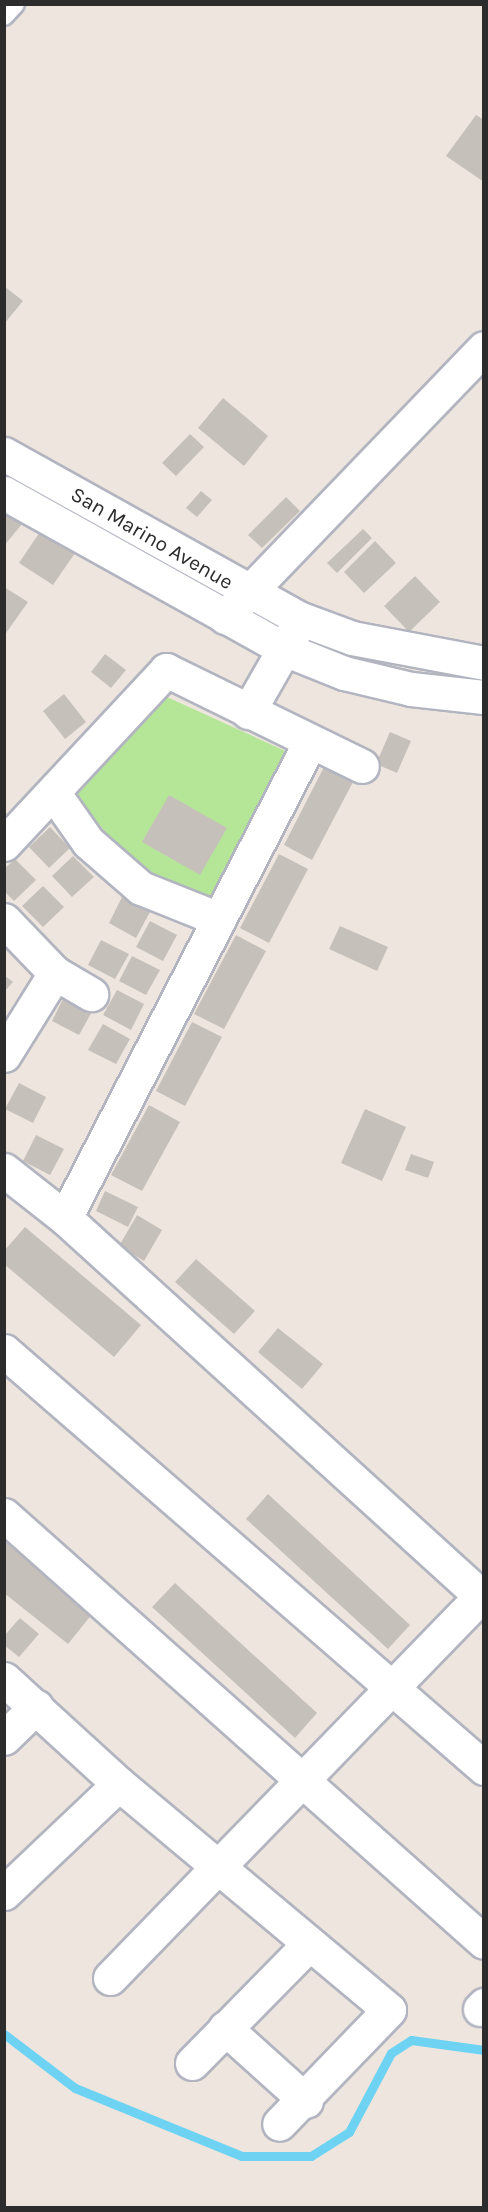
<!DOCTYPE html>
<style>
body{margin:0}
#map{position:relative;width:488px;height:2212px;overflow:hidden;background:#eee6de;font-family:Karla,sans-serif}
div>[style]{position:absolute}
.green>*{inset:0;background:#b5e698}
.stream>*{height:9px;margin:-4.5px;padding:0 4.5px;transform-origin:4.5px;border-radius:4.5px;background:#6ed3f3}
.building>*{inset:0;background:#c6c0ba}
.roads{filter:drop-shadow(2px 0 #b2b5c0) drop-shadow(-2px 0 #b2b5c0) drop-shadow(0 2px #b2b5c0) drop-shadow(0 -2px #b2b5c0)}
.lane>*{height:18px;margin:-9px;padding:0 9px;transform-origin:9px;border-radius:9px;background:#fff}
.street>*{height:33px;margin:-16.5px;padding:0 16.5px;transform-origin:16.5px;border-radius:16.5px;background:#fff}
.secondary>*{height:33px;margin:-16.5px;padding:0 16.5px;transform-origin:16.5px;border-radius:16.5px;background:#fff}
span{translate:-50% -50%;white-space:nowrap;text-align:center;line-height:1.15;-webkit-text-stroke:4.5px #fff;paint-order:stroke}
.street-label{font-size:21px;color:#2c2c2c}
.frame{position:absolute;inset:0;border:6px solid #2c2c2c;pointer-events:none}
</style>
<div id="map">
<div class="green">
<i style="clip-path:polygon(167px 697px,292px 754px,213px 906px,131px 863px,74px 794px)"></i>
</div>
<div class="stream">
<i style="left:4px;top:2034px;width:89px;rotate:37.3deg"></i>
<i style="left:75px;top:2088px;width:180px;rotate:22.2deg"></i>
<i style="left:242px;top:2156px;width:69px"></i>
<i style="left:311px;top:2156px;width:45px;rotate:-32.3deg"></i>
<i style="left:349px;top:2132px;width:89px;rotate:-62deg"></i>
<i style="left:391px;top:2053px;width:24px;rotate:-33deg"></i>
<i style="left:411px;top:2040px;width:74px;rotate:7.8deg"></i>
</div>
<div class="building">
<i style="clip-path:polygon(476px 115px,484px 120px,484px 182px,446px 156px)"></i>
<i style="clip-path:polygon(4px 286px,23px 301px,4px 324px)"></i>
<i style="clip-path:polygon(223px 398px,268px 436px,244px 466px,198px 428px)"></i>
<i style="clip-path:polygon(190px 434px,204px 447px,176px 476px,162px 463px)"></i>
<i style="clip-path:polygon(201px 491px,212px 500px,197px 517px,186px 508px)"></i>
<i style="clip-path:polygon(286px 497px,300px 511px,262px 548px,248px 535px)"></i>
<i style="clip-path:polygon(8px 513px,22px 524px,4px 546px,4px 516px)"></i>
<i style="clip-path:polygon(50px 517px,84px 540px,53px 585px,19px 563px)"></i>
<i style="clip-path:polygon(363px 529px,372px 538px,337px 573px,327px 563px)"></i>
<i style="clip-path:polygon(375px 541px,396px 563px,364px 593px,344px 572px)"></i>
<i style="clip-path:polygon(415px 576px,440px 602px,409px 632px,384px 606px)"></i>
<i style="clip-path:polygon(4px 587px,28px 602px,4px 636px)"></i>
<i style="clip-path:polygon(105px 654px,126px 670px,111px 688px,91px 672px)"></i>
<i style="clip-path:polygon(64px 694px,86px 722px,65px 739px,43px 711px)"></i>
<i style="clip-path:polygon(390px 732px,411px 741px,397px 773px,376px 764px)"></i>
<i style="clip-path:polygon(324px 767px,353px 782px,312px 860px,284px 845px)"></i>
<i style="clip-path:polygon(169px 795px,227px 828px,200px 875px,142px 842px)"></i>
<i style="clip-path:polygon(50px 827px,70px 848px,49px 868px,29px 847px)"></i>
<i style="clip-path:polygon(279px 854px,308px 869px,269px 943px,240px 928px)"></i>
<i style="clip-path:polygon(73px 856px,94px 877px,72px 897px,52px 876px)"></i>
<i style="clip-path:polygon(15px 859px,36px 880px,14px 901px,4px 891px,4px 869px)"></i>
<i style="clip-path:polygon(43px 886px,64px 907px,43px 927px,22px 906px)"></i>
<i style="clip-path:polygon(122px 897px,150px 912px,136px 938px,109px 923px)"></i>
<i style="clip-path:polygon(150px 921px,177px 935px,163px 961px,136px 947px)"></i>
<i style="clip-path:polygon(340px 926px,388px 947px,377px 971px,329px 949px)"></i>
<i style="clip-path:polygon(236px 935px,266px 951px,224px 1029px,194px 1014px)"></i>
<i style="clip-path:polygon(101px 940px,129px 954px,115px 979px,88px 965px)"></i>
<i style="clip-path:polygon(132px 956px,160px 970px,146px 995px,119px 981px)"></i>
<i style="clip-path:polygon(4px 975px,13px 982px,4px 992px)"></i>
<i style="clip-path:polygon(117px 990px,144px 1004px,131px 1030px,103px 1015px)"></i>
<i style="clip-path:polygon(65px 995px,93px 1010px,79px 1035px,52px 1021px)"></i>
<i style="clip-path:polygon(192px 1022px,222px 1037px,185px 1106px,156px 1091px)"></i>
<i style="clip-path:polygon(103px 1024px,130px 1039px,116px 1064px,88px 1050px)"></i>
<i style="clip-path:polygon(19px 1083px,46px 1097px,33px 1123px,5px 1109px)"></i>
<i style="clip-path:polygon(149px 1105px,180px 1122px,142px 1191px,111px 1175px)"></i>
<i style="clip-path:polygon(365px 1109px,406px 1127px,382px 1181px,341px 1163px)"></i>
<i style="clip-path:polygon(36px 1135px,64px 1149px,50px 1175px,23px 1161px)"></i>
<i style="clip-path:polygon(411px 1154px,434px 1162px,428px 1178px,405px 1170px)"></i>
<i style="clip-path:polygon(105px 1191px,138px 1207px,128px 1227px,96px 1211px)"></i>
<i style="clip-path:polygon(137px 1215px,162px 1230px,144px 1261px,119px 1246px)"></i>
<i style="clip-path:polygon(25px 1227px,141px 1325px,114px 1357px,4px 1264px,4px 1251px)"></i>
<i style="clip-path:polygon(196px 1259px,255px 1311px,234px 1334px,175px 1282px)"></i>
<i style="clip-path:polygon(278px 1328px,323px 1364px,302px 1389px,258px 1352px)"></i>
<i style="clip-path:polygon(268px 1494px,410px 1625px,388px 1649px,246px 1519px)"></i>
<i style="clip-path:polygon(4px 1541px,93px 1613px,68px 1644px,4px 1593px)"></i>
<i style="clip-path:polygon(175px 1583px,317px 1713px,295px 1738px,152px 1607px)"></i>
<i style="clip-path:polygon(20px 1618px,39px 1634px,19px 1657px,4px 1645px,4px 1636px)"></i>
</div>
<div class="roads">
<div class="lane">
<i style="left:4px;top:16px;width:16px;rotate:-47deg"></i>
</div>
<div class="street">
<i style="left:225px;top:617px;width:373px;rotate:-46.1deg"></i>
<i style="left:248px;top:712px;width:103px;rotate:-60.2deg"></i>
<i style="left:55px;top:795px;width:57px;rotate:54.9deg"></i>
<i style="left:88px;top:842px;width:70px;rotate:41deg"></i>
<i style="left:141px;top:888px;width:84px;rotate:21.7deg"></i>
<i style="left:4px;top:844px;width:238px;rotate:-47deg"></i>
<i style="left:166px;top:670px;width:218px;rotate:26.1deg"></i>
<i style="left:4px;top:920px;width:74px;rotate:46.1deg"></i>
<i style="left:55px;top:973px;width:42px;rotate:30.3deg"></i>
<i style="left:4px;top:1055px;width:97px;rotate:-58.1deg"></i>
<i style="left:4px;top:1170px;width:78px;rotate:38.2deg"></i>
<i style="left:65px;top:1218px;width:566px;rotate:42.28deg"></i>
<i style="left:65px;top:1218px;width:535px;rotate:-62.76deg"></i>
<i style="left:4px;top:1351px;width:636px;rotate:40.98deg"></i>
<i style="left:4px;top:1515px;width:642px;rotate:41.66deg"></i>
<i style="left:4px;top:1679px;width:156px;rotate:42.4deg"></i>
<i style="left:119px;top:1784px;width:352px;rotate:39.9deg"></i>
<i style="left:389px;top:2010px;width:158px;rotate:134deg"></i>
<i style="left:4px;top:1738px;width:45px;rotate:-44.1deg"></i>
<i style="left:4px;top:1893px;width:158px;rotate:-43.5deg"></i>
<i style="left:110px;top:1978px;width:533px;rotate:-45.84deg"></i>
<i style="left:480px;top:2009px;width:6px;rotate:-45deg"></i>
<i style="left:225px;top:2028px;width:109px;rotate:42deg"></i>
<i style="left:192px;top:2063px;width:167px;rotate:-45.5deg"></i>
</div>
<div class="secondary">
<i style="left:4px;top:454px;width:340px;rotate:29.1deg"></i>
<i style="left:301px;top:619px;width:54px;rotate:20.4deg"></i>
<i style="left:352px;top:638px;width:134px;rotate:10.7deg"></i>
<i style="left:4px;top:493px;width:321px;rotate:29.1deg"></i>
<i style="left:284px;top:649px;width:65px;rotate:21.8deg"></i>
<i style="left:344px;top:673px;width:69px;rotate:13.4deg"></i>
<i style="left:411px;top:689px;width:73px;rotate:6.3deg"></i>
</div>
</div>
<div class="street-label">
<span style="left:152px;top:538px;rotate:30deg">San Marino Avenue</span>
</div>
<div class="frame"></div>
</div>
